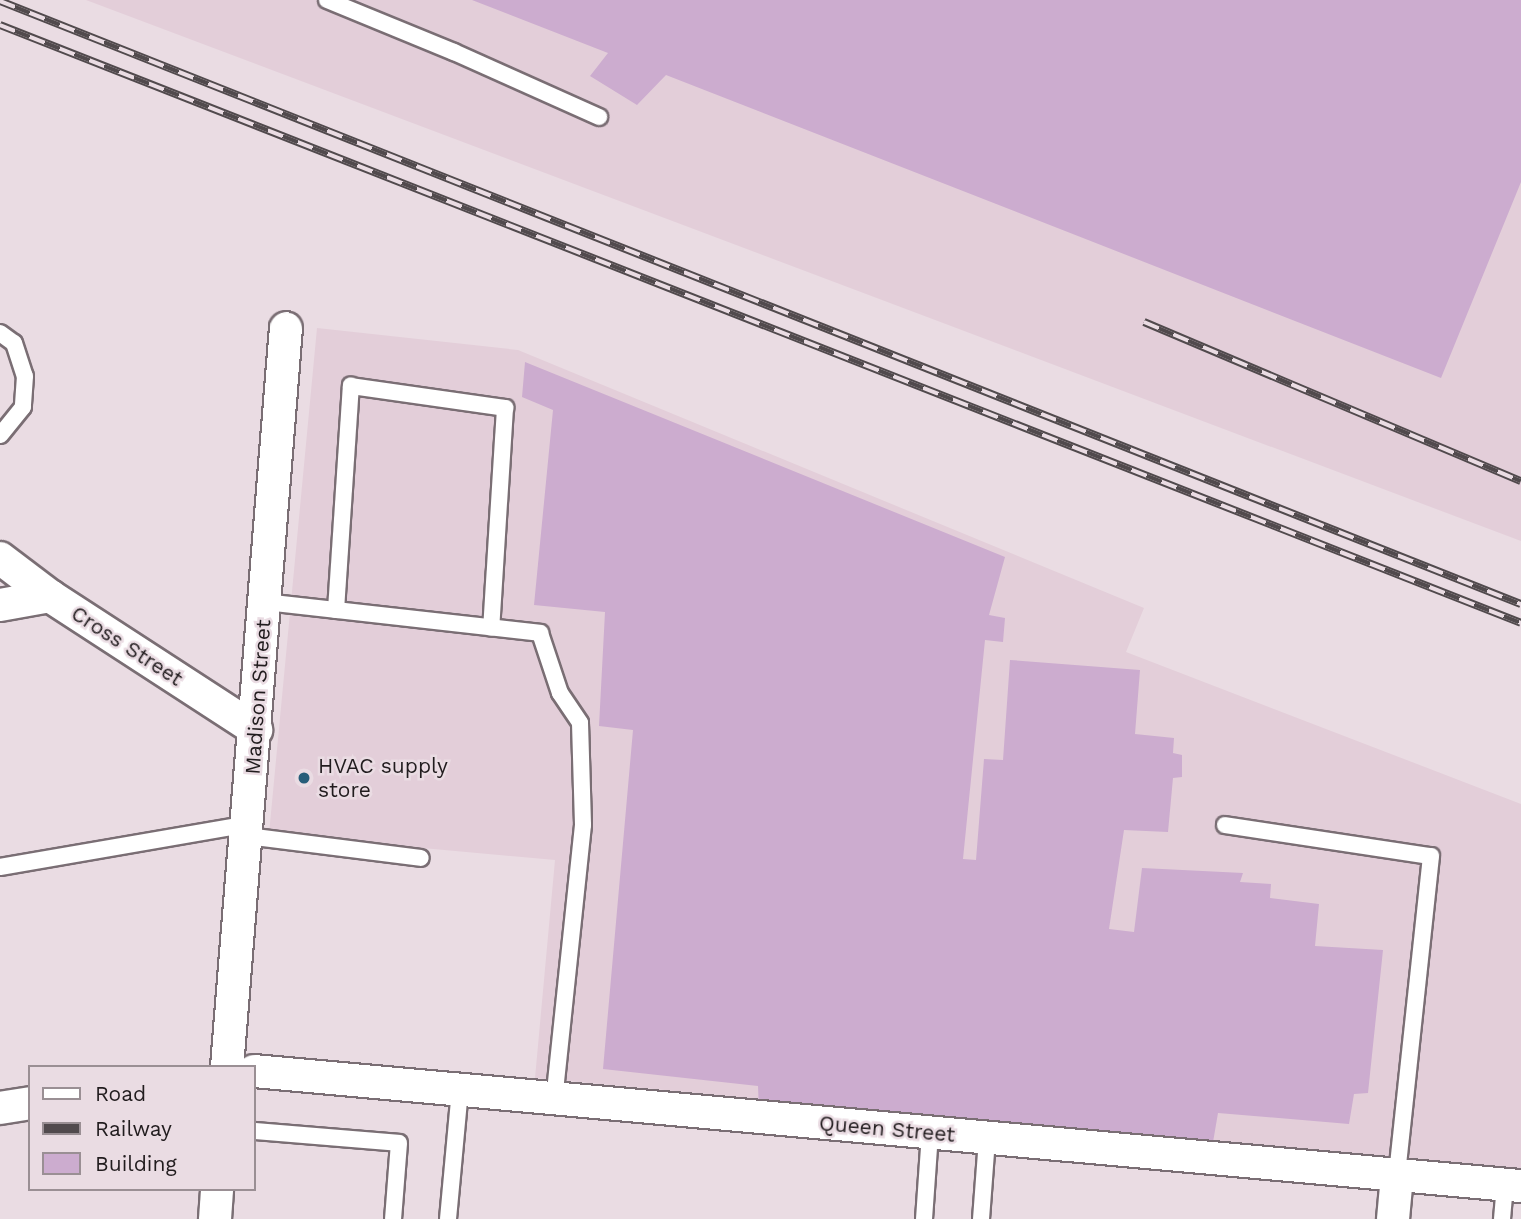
<!DOCTYPE html>
<style>
body{margin:0}
#map{position:relative;width:1521px;height:1219px;overflow:hidden;background:#eadce3;font-family:"Work Sans",sans-serif}
div>[style]{position:absolute}
.built>*{inset:0;background:#e3ced9}
.building>*{inset:0;background:#ccaccf}
.roads{filter:drop-shadow(2px 0 #7a6e74) drop-shadow(-2px 0 #7a6e74) drop-shadow(0 2px #7a6e74) drop-shadow(0 -2px #7a6e74)}
.lane>*{height:16px;margin:-8px;padding:0 8px;transform-origin:8px;border-radius:8px;background:#fff}
.street>*{height:32px;margin:-16px;padding:0 16px;transform-origin:16px;border-radius:16px;background:#fff}
.rail>*{height:8px;margin-top:-4px;transform-origin:0;background:repeating-linear-gradient(90deg,#eadce3 0 16px,#514a4d 0 32px);box-sizing:border-box;border-block:2px solid #514a4d}
.dots>*{width:19px;height:19px;translate:-50% -50%;box-sizing:border-box;border:4px solid #eadce3;border-radius:50%}
span{translate:-50% -50%;white-space:nowrap;text-align:center;line-height:1.15;-webkit-text-stroke:5px #eadce3;paint-order:stroke}
.street-label{font-size:21px;color:#211c1e}
.poi-label{font-size:21px;color:#211c1e}
.left{translate:0 -50%;text-align:left}
.legend{position:absolute;left:28px;top:1065px;width:228px;height:126px;box-sizing:border-box;background:#eadce3;border:2px solid #9a8f94;margin:0;padding:9px 12px;list-style:none;font-size:21px;color:#211c1e}
.legend li{display:flex;align-items:center;gap:14px;height:35px}
.legend b{width:35px;border:2px solid #9a8f94}
</style>
<div id="map">
<div class="built">
<i style="clip-path:polygon(86px 0,1521px 0,1521px 541px)"></i>
<i style="clip-path:polygon(317px 328px,518px 350px,1144px 608px,1126px 652px,1521px 804px,1521px 1170px,535px 1078px,555px 860px,269px 834px)"></i>
</div>
<div class="building">
<i style="clip-path:polygon(472px 0,1521px 0,1521px 182px,1441px 378px,666px 75px,637px 105px,590px 76px,608px 53px)"></i>
<i style="clip-path:polygon(525px 362px,1005px 557px,989px 615px,1005px 618px,1003px 642px,985px 640px,963px 859px,976px 860px,984px 759px,1003px 760px,1010px 660px,1140px 670px,1135px 734px,1174px 738px,1173px 753px,1182px 755px,1182px 777px,1173px 778px,1168px 832px,1124px 830px,1109px 929px,1134px 932px,1142px 868px,1243px 873px,1240px 882px,1271px 884px,1270px 898px,1319px 904px,1315px 946px,1383px 950px,1368px 1093px,1354px 1094px,1349px 1124px,1218px 1113px,1212px 1148px,759px 1110px,758px 1086px,603px 1069px,633px 730px,599px 726px,605px 612px,534px 605px,553px 410px,522px 397px)"></i>
</div>
<div class="roads">
<div class="lane">
<i style="left:327px;top:0;width:137px;rotate:22.3deg"></i>
<i style="left:454px;top:52px;width:159px;rotate:24.1deg"></i>
<i style="left:0;top:333px;width:17px;rotate:36deg"></i>
<i style="left:14px;top:343px;width:35px;rotate:72deg"></i>
<i style="left:25px;top:376px;width:31px;rotate:94deg"></i>
<i style="left:23px;top:407px;width:36px;rotate:129deg"></i>
<i style="left:265px;top:602px;width:277px;rotate:6.4deg"></i>
<i style="left:540px;top:633px;width:63px;rotate:71.6deg"></i>
<i style="left:560px;top:693px;width:36px;rotate:56deg"></i>
<i style="left:580px;top:723px;width:102px;rotate:88.3deg"></i>
<i style="left:583px;top:825px;width:276px;rotate:96deg"></i>
<i style="left:336px;top:610px;width:225px;rotate:-86.2deg"></i>
<i style="left:351px;top:386px;width:156px;rotate:8.1deg"></i>
<i style="left:505px;top:408px;width:220px;rotate:93.6deg"></i>
<i style="left:1225px;top:825px;width:208px;rotate:8.6deg"></i>
<i style="left:1431px;top:856px;width:322px;rotate:96.1deg"></i>
<i style="left:247px;top:836px;width:175px;rotate:7.2deg"></i>
<i style="left:0;top:867px;width:252px;rotate:-9.8deg"></i>
<i style="left:254px;top:1131px;width:145px;rotate:4.7deg"></i>
<i style="left:399px;top:1143px;width:76px;rotate:94.5deg"></i>
<i style="left:448px;top:1219px;width:130px;rotate:-84.7deg"></i>
<i style="left:924px;top:1219px;width:86px;rotate:-86deg"></i>
<i style="left:981px;top:1219px;width:80px;rotate:-85.7deg"></i>
<i style="left:1502px;top:1219px;width:34px;rotate:-85deg"></i>
</div>
<div class="street">
<i style="left:0;top:558px;width:63px;rotate:37.2deg"></i>
<i style="left:50px;top:596px;width:246px;rotate:33deg"></i>
<i style="left:0;top:605px;width:51px;rotate:-10.2deg"></i>
<i style="left:227px;top:1067px;width:741px;rotate:-85.44deg"></i>
<i style="left:254px;top:1071px;width:1272px;rotate:5.19deg"></i>
<i style="left:0;top:1108px;width:30px;rotate:-9deg"></i>
<i style="left:215px;top:1219px;width:30px;rotate:-86deg"></i>
<i style="left:1393px;top:1219px;width:43px;rotate:-84.7deg"></i>
</div>
</div>
<div class="rail">
<i style="left:0;top:1px;width:1636px;rotate:21.63deg"></i>
<i style="left:0;top:25px;width:1634px;rotate:21.46deg"></i>
<i style="left:1144px;top:322px;width:409px;rotate:22.9deg"></i>
</div>
<div class="dots">
<i style="left:304px;top:778px;background:#275d79"></i>
</div>
<div class="street-label">
<span style="left:127px;top:646px;rotate:33deg">Cross Street</span>
<span style="left:258px;top:697px;rotate:-86deg">Madison Street</span>
<span style="left:887px;top:1129px;rotate:5deg">Queen Street</span>
</div>
<div class="poi-label">
<span class="left" style="left:318px;top:778px">HVAC supply<br>store</span>
</div>
<ul class="legend">
<li><b style="height:9px;background:#fff"></b>Road</li>
<li><b style="height:9px;background:#514a4d"></b>Railway</li>
<li><b style="height:19px;background:#ccaccf"></b>Building</li>
</ul>
</div>
